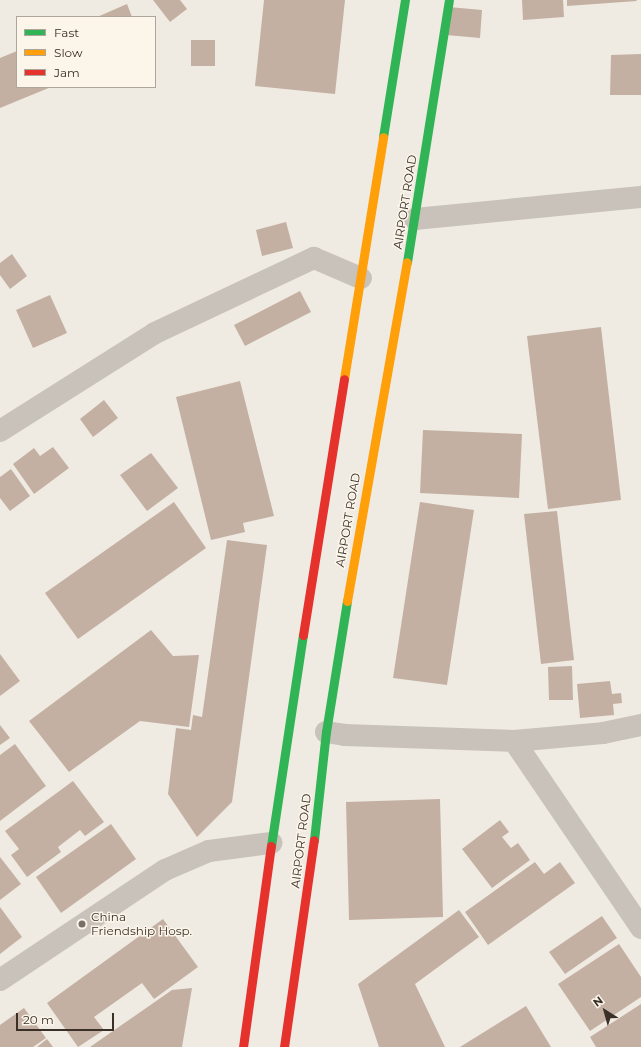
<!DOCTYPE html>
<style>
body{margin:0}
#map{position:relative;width:641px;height:1047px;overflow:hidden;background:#efebe2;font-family:Montserrat,sans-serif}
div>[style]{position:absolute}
.building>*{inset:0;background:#c4b0a2}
.street>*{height:22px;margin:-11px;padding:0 11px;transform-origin:11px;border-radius:11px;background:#c8c2bb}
.fast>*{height:9px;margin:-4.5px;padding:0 4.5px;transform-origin:4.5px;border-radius:4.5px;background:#30b455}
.slow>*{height:9px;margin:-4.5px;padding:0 4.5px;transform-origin:4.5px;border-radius:4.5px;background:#ff9f0a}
.jam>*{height:9px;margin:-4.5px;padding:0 4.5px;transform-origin:4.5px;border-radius:4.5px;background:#e5322d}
.dots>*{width:11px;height:11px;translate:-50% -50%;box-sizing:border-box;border:2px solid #fbf5ea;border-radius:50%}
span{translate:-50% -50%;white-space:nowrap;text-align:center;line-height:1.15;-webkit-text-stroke:3px #fbf5ea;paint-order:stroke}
.street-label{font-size:12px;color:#3a3028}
.poi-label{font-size:12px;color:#3a3028}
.left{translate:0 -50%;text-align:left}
.legend{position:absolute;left:16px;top:16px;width:140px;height:72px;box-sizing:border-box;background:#fbf5ea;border:1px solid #aea69c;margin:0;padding:5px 7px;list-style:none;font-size:12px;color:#3a3028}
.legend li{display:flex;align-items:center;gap:8px;height:20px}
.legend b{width:20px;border:1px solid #aea69c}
.north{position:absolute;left:585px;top:991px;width:40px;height:40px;-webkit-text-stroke:3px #fbf5ea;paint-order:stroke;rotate:323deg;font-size:11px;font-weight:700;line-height:16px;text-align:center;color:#3a3028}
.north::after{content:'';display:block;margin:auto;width:14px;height:18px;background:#3a3028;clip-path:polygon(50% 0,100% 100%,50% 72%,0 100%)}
.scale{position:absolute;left:16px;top:1013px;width:98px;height:18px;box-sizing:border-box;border:2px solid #3a3028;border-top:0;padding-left:5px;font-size:12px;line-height:14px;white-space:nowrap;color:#3a3028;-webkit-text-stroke:3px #fbf5ea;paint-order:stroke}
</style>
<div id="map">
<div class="building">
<i style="clip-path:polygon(153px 0,180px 0,187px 9px,170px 22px)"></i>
<i style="clip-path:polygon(264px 0,345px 0,335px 94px,255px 86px)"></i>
<i style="clip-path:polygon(522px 0,563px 0,564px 17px,523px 20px)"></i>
<i style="clip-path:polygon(567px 0,636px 0,637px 1px,567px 6px)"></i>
<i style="clip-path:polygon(127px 4px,132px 17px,97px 17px)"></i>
<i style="clip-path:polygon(449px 7px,482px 10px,480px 38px,446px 35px)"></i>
<i style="clip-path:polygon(191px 40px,215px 40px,215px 66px,191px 66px)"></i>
<i style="clip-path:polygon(17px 51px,17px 87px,51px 87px,0 108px,0 58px)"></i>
<i style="clip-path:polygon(641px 54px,641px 95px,610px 95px,611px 55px)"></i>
<i style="clip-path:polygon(286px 222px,293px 248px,262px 256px,256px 230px)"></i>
<i style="clip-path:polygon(12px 254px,27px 276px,10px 289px,0 275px,0 263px)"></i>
<i style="clip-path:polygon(300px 291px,311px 312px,245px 346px,234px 325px)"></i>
<i style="clip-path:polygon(50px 295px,67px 333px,33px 348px,16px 310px)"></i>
<i style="clip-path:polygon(601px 327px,621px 500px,548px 509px,527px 336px)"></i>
<i style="clip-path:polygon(240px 381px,274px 516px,243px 523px,245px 532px,211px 540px,176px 397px)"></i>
<i style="clip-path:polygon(104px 400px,118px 418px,93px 437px,80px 419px)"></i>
<i style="clip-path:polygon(423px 430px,522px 434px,519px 498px,420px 493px)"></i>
<i style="clip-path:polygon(53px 447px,69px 468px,34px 494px,13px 464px,34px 448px,40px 456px)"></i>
<i style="clip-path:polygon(151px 453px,178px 488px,147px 511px,120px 475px)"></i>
<i style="clip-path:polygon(11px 469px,30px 496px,10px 511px,0 498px,0 477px)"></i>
<i style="clip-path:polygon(174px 502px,206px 548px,78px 639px,45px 593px)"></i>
<i style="clip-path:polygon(420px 502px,474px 510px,447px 685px,393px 678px)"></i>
<i style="clip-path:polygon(557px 511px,574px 660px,541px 664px,524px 514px)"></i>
<i style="clip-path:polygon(227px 540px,267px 545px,232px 802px,197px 837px,168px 794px,176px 728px,191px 730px,193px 715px,202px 717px)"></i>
<i style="clip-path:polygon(151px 630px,173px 656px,199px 655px,189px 727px,140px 721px,69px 772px,29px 721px)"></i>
<i style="clip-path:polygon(0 654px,20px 681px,0 696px)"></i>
<i style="clip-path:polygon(572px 666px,573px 700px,549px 700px,548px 667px)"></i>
<i style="clip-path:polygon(610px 681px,612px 694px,621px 693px,622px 703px,613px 704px,614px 715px,580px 718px,577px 684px)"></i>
<i style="clip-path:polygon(0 725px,10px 738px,0 745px)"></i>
<i style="clip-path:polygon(15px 744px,46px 786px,0 821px,0 755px)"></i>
<i style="clip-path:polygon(73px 781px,104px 822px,85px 836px,80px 830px,58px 847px,61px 852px,27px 877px,11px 855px,19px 849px,5px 831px)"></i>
<i style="clip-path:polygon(440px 799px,443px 917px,349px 920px,346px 802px)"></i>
<i style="clip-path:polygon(500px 820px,509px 832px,502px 837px,511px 848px,518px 843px,530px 860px,492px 888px,462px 849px)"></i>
<i style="clip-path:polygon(111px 824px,136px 859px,61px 913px,36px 877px)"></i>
<i style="clip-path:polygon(0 857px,21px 884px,0 900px)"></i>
<i style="clip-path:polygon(535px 862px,544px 874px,560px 862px,575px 883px,488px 945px,465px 912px)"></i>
<i style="clip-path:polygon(0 907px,22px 937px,0 954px)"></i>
<i style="clip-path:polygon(459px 910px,479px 937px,415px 984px,445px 1047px,379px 1047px,358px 984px)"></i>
<i style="clip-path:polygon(602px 916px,617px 938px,565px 974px,549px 952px)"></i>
<i style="clip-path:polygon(163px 919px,198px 967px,154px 999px,142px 983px,94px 1017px,104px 1030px,78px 1047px,47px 1003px)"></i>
<i style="clip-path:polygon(619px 944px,641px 977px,641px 997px,590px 1031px,558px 984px)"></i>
<i style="clip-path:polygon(192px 988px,182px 1047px,90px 1047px,172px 990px)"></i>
<i style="clip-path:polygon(641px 1004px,641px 1047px,596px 1047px,590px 1037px)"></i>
<i style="clip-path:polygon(526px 1006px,551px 1047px,460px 1047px)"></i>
<i style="clip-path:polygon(24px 1008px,46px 1038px,33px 1047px,0 1047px,0 1025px)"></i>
<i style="clip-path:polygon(47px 1039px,53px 1047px,37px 1047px)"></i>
</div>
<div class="street">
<i style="left:415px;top:219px;width:227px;rotate:-5.6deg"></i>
<i style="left:0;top:431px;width:183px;rotate:-32.3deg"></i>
<i style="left:155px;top:333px;width:176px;rotate:-25.3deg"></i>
<i style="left:314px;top:258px;width:51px;rotate:23.1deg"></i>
<i style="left:326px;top:732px;width:19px;rotate:9deg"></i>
<i style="left:345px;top:735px;width:169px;rotate:2deg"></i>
<i style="left:514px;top:741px;width:89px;rotate:-5.1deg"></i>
<i style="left:603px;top:733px;width:39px;rotate:-12deg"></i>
<i style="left:514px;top:741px;width:226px;rotate:55.8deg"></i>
<i style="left:0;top:980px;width:198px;rotate:-33.7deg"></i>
<i style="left:165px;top:870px;width:48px;rotate:-23.4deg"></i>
<i style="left:209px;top:851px;width:63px;rotate:-7.4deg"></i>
</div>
<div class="fast">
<i style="left:383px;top:137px;width:139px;rotate:-80.9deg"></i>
<i style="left:407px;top:262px;width:265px;rotate:-80.9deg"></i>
<i style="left:314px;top:840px;width:109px;rotate:-83.7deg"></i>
<i style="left:326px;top:732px;width:133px;rotate:-80.9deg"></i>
<i style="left:271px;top:846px;width:213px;rotate:-81.4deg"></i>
</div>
<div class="slow">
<i style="left:344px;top:379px;width:245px;rotate:-80.8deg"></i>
<i style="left:347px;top:601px;width:344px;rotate:-80deg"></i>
</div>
<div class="jam">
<i style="left:303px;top:635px;width:259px;rotate:-80.9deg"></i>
<i style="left:243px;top:1047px;width:203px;rotate:-82.1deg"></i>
<i style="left:284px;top:1047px;width:209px;rotate:-81.8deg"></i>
</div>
<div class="dots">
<i style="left:82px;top:924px;background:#797169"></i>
</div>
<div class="street-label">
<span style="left:405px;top:202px;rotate:-81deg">AIRPORT ROAD</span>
<span style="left:348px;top:520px;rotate:-80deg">AIRPORT ROAD</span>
<span style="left:301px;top:841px;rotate:-83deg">AIRPORT ROAD</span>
</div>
<div class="poi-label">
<span class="left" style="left:91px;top:924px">China<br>Friendship Hosp.</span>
</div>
<ul class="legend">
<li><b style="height:5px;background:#30b455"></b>Fast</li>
<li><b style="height:5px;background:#ff9f0a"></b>Slow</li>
<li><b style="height:5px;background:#e5322d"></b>Jam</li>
</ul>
<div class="north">N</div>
<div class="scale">20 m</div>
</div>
